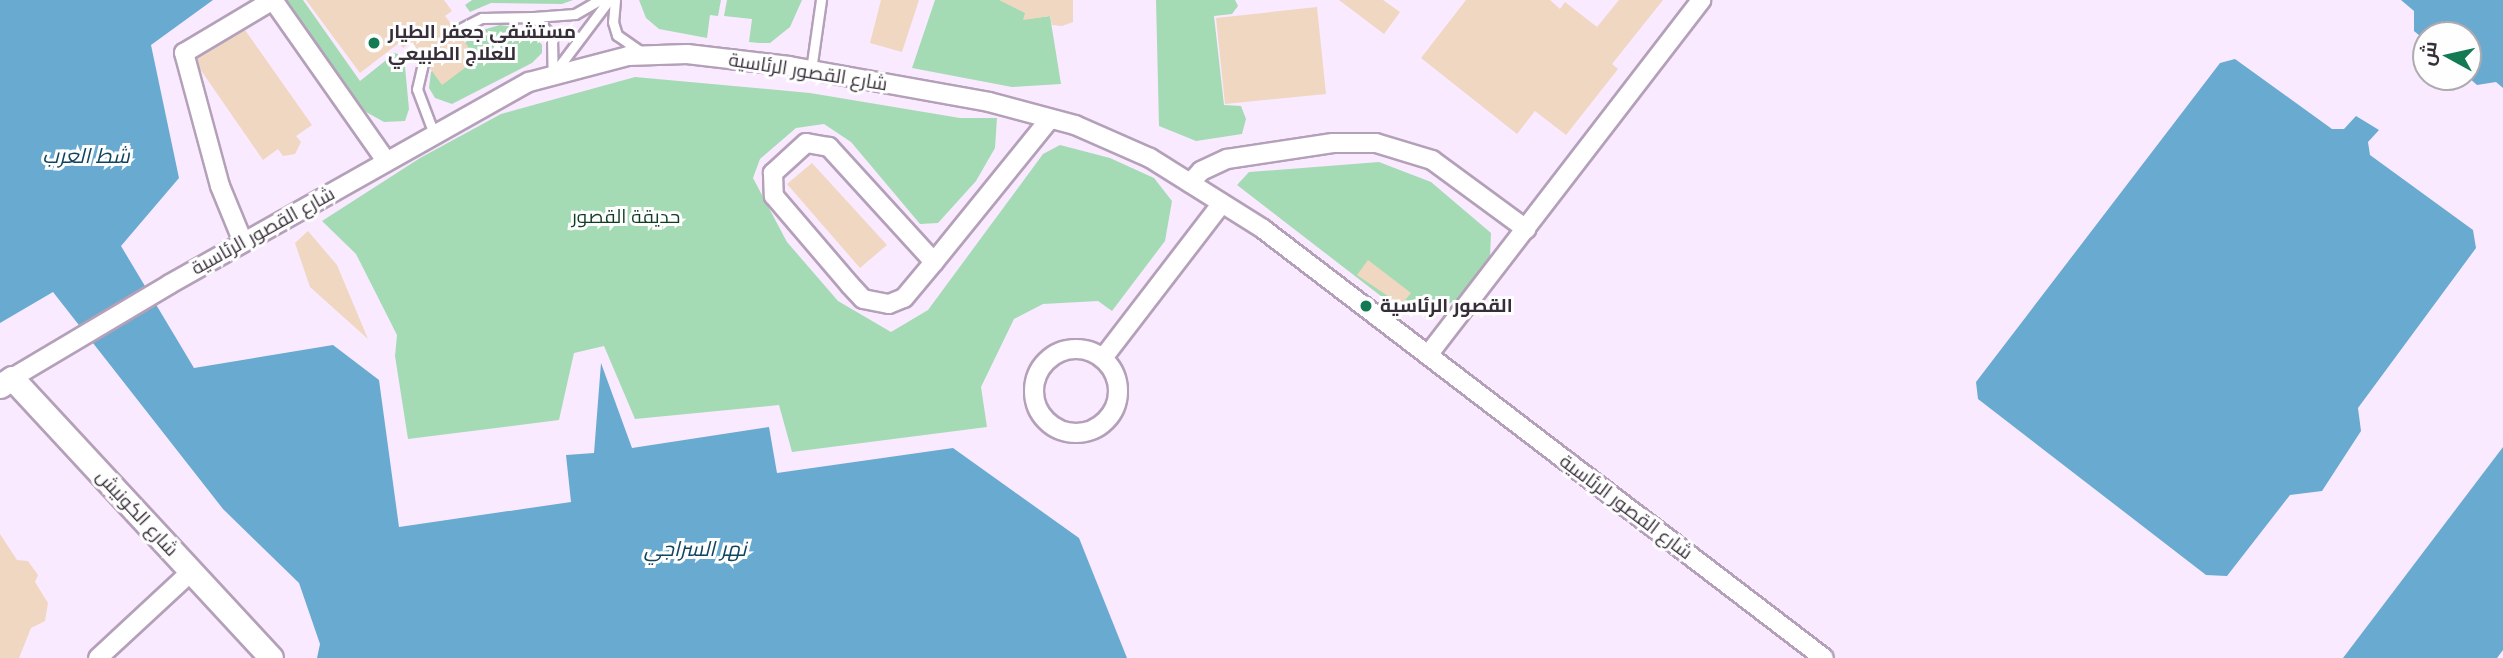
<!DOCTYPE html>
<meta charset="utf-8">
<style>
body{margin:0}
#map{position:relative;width:2503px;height:658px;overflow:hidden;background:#faeaff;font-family:Mulish,Cairo,sans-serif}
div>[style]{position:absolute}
.green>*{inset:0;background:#a4dbb4}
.water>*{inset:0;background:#69aad0}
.building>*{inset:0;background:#f0d7c1}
.roads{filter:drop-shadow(2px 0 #b4a1b9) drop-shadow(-2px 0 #b4a1b9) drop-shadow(0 2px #b4a1b9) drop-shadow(0 -2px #b4a1b9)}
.service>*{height:9px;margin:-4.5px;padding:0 4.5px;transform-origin:4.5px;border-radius:4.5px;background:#fff}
.minor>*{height:18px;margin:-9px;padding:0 9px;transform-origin:9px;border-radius:9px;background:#fff}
.minor>.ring{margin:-9px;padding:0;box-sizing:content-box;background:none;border:18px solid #fff;border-radius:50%}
.tertiary>*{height:23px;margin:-11.5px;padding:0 11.5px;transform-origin:11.5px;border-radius:11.5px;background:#fff}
.dots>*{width:19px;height:19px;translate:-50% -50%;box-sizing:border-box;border:4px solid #fefefe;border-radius:50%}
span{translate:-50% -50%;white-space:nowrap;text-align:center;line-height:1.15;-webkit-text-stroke:6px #fefefe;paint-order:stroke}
.poi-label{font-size:19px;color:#362e38;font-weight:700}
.left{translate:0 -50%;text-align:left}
.street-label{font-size:19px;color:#362e38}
.park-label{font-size:19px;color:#0f3e23}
.water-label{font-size:21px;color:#0f455f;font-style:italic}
.north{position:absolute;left:2412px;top:21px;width:70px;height:70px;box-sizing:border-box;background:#fefefe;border:2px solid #aeabaf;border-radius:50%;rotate:278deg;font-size:19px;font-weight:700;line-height:28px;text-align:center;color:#362e38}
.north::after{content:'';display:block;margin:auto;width:24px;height:32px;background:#147a53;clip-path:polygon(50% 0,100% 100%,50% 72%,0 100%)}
</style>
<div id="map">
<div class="green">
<i style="clip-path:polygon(282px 0,303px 0,360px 81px,395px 53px,404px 56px,409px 109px,405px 121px,384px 122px,366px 112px)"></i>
<i style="clip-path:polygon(472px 0,573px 0,562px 4px,491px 3px,470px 12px,465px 5px)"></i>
<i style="clip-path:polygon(639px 0,721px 0,718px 16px,710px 15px,707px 38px,659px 29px,646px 18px)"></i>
<i style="clip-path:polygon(727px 0,802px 0,790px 27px,770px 43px,759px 43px,749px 42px,752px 19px,724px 16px)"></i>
<i style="clip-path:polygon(935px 0,1012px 0,1015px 8px,1023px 6px,1027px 19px,1050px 16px,1061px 84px,1012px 87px,912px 68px)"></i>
<i style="clip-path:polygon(1156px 0,1235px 0,1238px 6px,1232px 14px,1214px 16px,1224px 105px,1241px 106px,1246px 119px,1242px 134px,1196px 141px,1159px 126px)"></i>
<i style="clip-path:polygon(500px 25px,529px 29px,542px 45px,542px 53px,532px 63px,452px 104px,435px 98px,429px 88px,431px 72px,479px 31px)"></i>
<i style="clip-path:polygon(635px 77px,810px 93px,960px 118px,997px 118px,995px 148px,976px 181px,938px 223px,920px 224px,851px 142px,824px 124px,796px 128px,760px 159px,753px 178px,787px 242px,838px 301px,891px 332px,928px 310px,1043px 154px,1060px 145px,1110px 158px,1154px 178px,1172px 201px,1165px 241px,1112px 311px,1098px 301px,1043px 304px,1014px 319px,981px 387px,987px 427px,792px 452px,779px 405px,635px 419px,604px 346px,574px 353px,559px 420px,408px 439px,395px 356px,397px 335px,356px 254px,322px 221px,420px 158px,501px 114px)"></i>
<i style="clip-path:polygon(1379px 162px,1431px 182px,1491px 233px,1490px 258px,1458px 298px,1444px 307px,1420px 312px,1386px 300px,1237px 185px,1249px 172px)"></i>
</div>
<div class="water">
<i style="clip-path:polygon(0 0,213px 0,151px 45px,179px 178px,121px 246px,194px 368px,333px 345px,379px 380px,399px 527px,571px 502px,566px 455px,594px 453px,601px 363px,632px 448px,769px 427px,777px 473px,953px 448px,1079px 538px,1127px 658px,317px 658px,320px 644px,299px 583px,223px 509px,53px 292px,0 323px)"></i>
<i style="clip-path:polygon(2401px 0,2503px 0,2503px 88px,2496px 82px,2477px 85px,2468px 77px,2468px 35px,2426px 35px,2426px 41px,2414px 31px,2414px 11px)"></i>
<i style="clip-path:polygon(2235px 59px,2332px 129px,2344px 129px,2356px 116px,2379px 130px,2368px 142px,2370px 155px,2473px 230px,2476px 248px,2358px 408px,2361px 431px,2322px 491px,2290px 495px,2227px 576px,2206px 575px,1978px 399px,1976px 382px,2220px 63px)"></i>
<i style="clip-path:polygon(2503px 447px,2503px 650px,2497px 658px,2343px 658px)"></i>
</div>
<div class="building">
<i style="clip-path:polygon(306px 0,444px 0,452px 11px,445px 16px,452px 25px,450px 35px,461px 37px,477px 59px,442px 85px,429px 67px,429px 54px,419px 54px,411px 42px,403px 48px,399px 43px,360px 73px)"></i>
<i style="clip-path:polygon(881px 0,919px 0,902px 52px,870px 43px)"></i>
<i style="clip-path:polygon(999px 0,1073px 0,1073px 22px,1062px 26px,1052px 25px,1050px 16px,1023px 20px,1025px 13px)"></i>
<i style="clip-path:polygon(1339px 0,1383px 0,1400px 12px,1384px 34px)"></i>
<i style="clip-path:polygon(1466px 0,1550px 0,1560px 9px,1565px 2px,1597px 27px,1619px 0,1663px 0,1612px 64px,1618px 69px,1566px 135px,1535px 111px,1517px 134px,1421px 58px)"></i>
<i style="clip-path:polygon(1317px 7px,1326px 94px,1225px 104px,1216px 18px)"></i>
<i style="clip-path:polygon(245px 30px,312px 125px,296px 136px,301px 142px,295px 154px,283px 156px,278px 149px,263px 160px,200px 69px,197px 58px)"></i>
<i style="clip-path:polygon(812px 163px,887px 245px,860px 268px,787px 184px)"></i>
<i style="clip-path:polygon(308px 231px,337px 265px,368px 339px,310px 287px,295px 243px)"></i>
<i style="clip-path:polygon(1368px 260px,1411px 293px,1401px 305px,1357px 275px)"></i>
<i style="clip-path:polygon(0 534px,17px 560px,28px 561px,38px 575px,35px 582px,48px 603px,45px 621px,31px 628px,19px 658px,0 658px)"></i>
</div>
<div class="roads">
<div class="service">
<i style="left:615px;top:0;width:22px;rotate:95deg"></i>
<i style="left:613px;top:22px;width:14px;rotate:73deg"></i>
<i style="left:617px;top:35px;width:28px;rotate:35deg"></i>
<i style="left:534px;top:17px;width:41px;rotate:-4.2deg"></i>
<i style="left:575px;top:14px;width:28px;rotate:-30deg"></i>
<i style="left:456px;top:31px;width:29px;rotate:-27deg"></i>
<i style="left:482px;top:18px;width:52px;rotate:-1.1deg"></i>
<i style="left:534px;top:17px;width:26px;rotate:47deg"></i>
<i style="left:552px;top:36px;width:39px;rotate:89deg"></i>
<i style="left:424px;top:59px;width:31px;rotate:103deg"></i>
<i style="left:417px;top:89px;width:48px;rotate:69.3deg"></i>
<i style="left:811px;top:70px;width:71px;rotate:-81.9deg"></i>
<i style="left:554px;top:73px;width:91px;rotate:-53deg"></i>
</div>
<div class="minor">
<i style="left:1190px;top:183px;width:16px;rotate:-47deg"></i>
<i style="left:1201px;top:171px;width:29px;rotate:-25deg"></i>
<i style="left:1227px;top:159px;width:107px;rotate:-8.6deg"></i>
<i style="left:1333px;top:143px;width:43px"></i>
<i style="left:1376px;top:143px;width:59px;rotate:16.9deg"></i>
<i style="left:1432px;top:160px;width:117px;rotate:36.3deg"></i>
<i style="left:243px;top:242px;width:61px;rotate:-112.3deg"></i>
<i style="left:220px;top:186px;width:138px;rotate:-105.1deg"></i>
<i style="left:184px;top:53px;width:104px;rotate:-30.8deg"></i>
<i style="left:273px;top:0;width:197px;rotate:54.9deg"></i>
<i style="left:934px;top:262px;width:156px;rotate:-132.4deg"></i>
<i style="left:829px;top:147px;width:23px;rotate:-170deg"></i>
<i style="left:806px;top:143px;width:45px;rotate:137.7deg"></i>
<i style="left:773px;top:173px;width:23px;rotate:88deg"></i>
<i style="left:774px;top:196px;width:117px;rotate:49.5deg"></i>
<i style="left:850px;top:285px;width:19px;rotate:47deg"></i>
<i style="left:863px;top:299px;width:26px;rotate:11deg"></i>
<i style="left:889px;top:304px;width:16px;rotate:-22deg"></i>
<i style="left:904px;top:298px;width:47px;rotate:-50.2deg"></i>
<i style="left:934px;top:262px;width:184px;rotate:-51deg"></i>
<i class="ring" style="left:1034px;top:349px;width:66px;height:66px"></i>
<i style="left:1428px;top:355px;width:448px;rotate:-52.4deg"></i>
<i style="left:1103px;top:358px;width:195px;rotate:-52.5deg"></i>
<i style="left:12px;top:378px;width:184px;rotate:-30.7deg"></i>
<i style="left:170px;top:284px;width:412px;rotate:-29.4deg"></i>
<i style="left:529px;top:82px;width:102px;rotate:-14.7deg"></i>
<i style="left:628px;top:56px;width:59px;rotate:-1.9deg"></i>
<i style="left:687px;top:54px;width:103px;rotate:6.7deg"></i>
<i style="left:789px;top:66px;width:203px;rotate:10.2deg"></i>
<i style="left:989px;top:102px;width:89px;rotate:15deg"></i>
<i style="left:1075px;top:125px;width:82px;rotate:23.7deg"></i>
<i style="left:1150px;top:158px;width:133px;rotate:32.1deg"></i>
<i style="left:1263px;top:229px;width:706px;rotate:37.41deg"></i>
<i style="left:98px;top:658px;width:127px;rotate:-42.8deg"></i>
</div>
<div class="tertiary">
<i style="left:0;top:386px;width:14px;rotate:-34deg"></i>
<i style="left:12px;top:378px;width:381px;rotate:47.2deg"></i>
</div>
</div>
<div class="dots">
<i style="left:374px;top:43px;background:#147a53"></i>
<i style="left:1366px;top:306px;background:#147a53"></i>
</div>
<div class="poi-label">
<span class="left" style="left:388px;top:43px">مستشفى جعفر الطيار<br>للعلاج الطبيعي</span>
<span class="left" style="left:1380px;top:306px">القصور الرئاسية</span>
</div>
<div class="street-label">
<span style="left:808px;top:72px;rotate:9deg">شارع القصور الرئاسية</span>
<span style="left:263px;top:231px;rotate:-29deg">شارع القصور الرئاسية</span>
<span style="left:1626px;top:507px;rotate:37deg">شارع القصور الرئاسية</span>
<span style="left:137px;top:513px;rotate:47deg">شارع الكونيش</span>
</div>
<div class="park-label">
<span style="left:626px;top:217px">حديقة القصور</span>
</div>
<div class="water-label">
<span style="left:86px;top:155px">شط العرب</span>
<span style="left:695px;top:548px">نهر السراجي</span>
</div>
<div class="north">ش</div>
</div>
